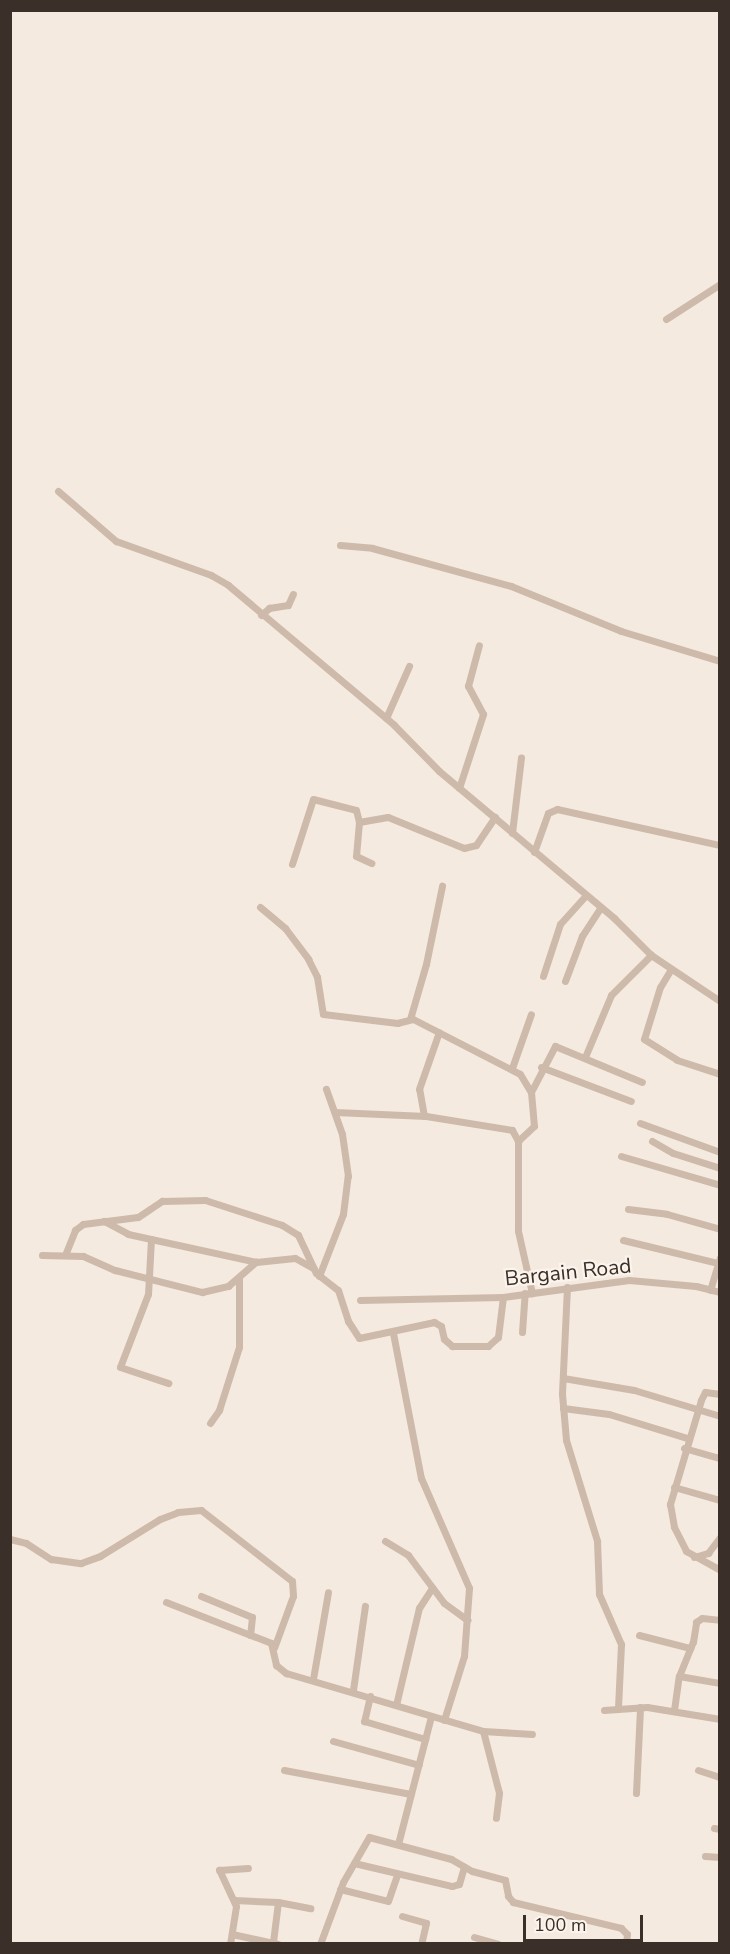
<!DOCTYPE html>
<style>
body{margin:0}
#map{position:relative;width:730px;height:1954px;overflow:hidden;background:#f5eadf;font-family:"Nunito Sans",sans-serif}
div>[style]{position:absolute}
.minor>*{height:7px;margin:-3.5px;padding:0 3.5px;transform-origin:3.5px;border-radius:3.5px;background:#cebaaa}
span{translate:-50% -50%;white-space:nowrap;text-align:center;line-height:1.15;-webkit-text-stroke:4.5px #fbf4ec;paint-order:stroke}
.street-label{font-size:21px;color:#3b2f2a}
.frame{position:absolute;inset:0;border:12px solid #3b2f2a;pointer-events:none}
.scale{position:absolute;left:523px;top:1915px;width:120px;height:27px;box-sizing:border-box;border:3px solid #3b2f2a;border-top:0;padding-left:8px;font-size:18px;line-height:21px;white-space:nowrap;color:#3b2f2a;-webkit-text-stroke:4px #fbf4ec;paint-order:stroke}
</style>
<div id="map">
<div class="minor">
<i style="left:666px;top:319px;width:64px;rotate:-32.9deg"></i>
<i style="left:58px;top:491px;width:77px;rotate:40.8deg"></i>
<i style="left:116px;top:541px;width:101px;rotate:19.7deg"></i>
<i style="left:211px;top:575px;width:20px;rotate:30deg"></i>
<i style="left:228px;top:585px;width:217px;rotate:40.1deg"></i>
<i style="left:394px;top:725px;width:64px;rotate:45.6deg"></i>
<i style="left:439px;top:771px;width:229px;rotate:40deg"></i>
<i style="left:614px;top:918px;width:52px;rotate:45deg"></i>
<i style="left:651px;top:955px;width:83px;rotate:33.7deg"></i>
<i style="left:340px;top:545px;width:32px;rotate:5deg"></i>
<i style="left:372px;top:548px;width:144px;rotate:15.3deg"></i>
<i style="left:511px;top:586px;width:119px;rotate:22.2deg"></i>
<i style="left:621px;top:631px;width:103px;rotate:16.9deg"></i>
<i style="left:261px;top:615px;width:11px;rotate:-41deg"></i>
<i style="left:269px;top:608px;width:19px;rotate:-9deg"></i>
<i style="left:288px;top:605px;width:12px;rotate:-66deg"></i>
<i style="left:386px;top:718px;width:57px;rotate:-66.1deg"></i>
<i style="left:459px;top:788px;width:78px;rotate:-72deg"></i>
<i style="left:483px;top:714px;width:32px;rotate:-118deg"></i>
<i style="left:468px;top:686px;width:42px;rotate:-75deg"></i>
<i style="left:359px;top:822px;width:34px;rotate:95deg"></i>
<i style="left:356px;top:856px;width:17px;rotate:25deg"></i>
<i style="left:512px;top:833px;width:76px;rotate:-83.2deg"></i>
<i style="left:534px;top:852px;width:41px;rotate:-70.3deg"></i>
<i style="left:548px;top:813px;width:10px;rotate:-24deg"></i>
<i style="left:557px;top:809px;width:167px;rotate:12.5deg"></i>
<i style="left:292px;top:864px;width:68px;rotate:-72.1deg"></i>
<i style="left:313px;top:799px;width:44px;rotate:14.3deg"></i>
<i style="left:356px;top:810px;width:12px;rotate:76deg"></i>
<i style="left:359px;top:822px;width:29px;rotate:-10deg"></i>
<i style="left:388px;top:817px;width:82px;rotate:22.2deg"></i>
<i style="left:464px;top:848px;width:12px;rotate:-14deg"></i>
<i style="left:476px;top:845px;width:34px;rotate:-56deg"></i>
<i style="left:260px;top:907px;width:33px;rotate:40deg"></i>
<i style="left:285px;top:928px;width:39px;rotate:53deg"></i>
<i style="left:308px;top:959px;width:20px;rotate:63deg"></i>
<i style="left:317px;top:977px;width:37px;rotate:81deg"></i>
<i style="left:323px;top:1014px;width:75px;rotate:6.9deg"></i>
<i style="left:397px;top:1023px;width:16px;rotate:-14deg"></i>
<i style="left:413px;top:1019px;width:120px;rotate:27.2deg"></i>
<i style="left:520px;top:1074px;width:21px;rotate:59deg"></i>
<i style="left:531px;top:1092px;width:34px;rotate:85deg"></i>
<i style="left:534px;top:1126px;width:22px;rotate:137deg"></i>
<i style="left:671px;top:969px;width:21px;rotate:121deg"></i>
<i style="left:660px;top:987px;width:54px;rotate:107.1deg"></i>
<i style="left:644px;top:1039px;width:39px;rotate:32deg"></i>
<i style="left:677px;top:1060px;width:45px;rotate:18deg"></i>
<i style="left:543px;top:976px;width:55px;rotate:-71.9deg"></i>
<i style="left:560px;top:924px;width:38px;rotate:-48deg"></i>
<i style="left:565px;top:981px;width:48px;rotate:-69.3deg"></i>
<i style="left:582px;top:936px;width:33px;rotate:-57deg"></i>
<i style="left:410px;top:1019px;width:57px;rotate:-73.8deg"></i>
<i style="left:426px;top:964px;width:80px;rotate:-78.4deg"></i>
<i style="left:585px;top:1057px;width:67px;rotate:-67.2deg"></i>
<i style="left:611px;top:995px;width:57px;rotate:-45deg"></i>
<i style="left:541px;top:1067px;width:96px;rotate:20.7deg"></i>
<i style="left:512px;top:1068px;width:57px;rotate:-70.6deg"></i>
<i style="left:531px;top:1092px;width:52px;rotate:-62.4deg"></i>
<i style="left:555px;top:1046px;width:94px;rotate:22.5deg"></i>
<i style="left:335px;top:1112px;width:91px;rotate:2.5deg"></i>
<i style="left:426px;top:1116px;width:87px;rotate:9.2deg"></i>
<i style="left:512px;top:1130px;width:13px;rotate:61deg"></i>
<i style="left:518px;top:1141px;width:90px;rotate:90deg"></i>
<i style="left:518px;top:1231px;width:64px;rotate:77.3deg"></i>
<i style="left:424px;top:1116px;width:27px;rotate:-100deg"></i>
<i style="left:419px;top:1089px;width:60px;rotate:-70.7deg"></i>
<i style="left:640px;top:1123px;width:85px;rotate:19.9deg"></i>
<i style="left:652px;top:1141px;width:24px;rotate:30deg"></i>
<i style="left:673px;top:1153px;width:49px;rotate:17.7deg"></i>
<i style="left:621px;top:1156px;width:103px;rotate:16.3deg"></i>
<i style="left:628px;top:1209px;width:39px;rotate:7deg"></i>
<i style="left:667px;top:1214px;width:55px;rotate:15.8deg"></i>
<i style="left:104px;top:1221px;width:27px;rotate:28deg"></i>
<i style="left:128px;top:1234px;width:131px;rotate:12.3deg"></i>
<i style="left:256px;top:1262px;width:39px;rotate:-6deg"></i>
<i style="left:295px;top:1258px;width:21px;rotate:29deg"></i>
<i style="left:151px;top:1239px;width:55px;rotate:93.1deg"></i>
<i style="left:148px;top:1294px;width:78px;rotate:111deg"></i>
<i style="left:120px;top:1367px;width:51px;rotate:18.4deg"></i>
<i style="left:623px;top:1240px;width:98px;rotate:13.6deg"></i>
<i style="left:42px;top:1255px;width:41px;rotate:1.4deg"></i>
<i style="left:83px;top:1256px;width:35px;rotate:24deg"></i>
<i style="left:115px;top:1270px;width:90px;rotate:14.2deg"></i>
<i style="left:202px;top:1292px;width:27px;rotate:-13deg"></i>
<i style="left:228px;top:1286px;width:37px;rotate:-41deg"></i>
<i style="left:65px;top:1255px;width:27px;rotate:-68deg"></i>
<i style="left:75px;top:1230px;width:10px;rotate:-37deg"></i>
<i style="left:83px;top:1224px;width:55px;rotate:-7.3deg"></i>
<i style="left:138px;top:1217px;width:29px;rotate:-34deg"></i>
<i style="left:162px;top:1201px;width:43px;rotate:-1.3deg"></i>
<i style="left:205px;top:1200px;width:81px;rotate:18deg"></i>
<i style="left:282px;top:1225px;width:19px;rotate:32deg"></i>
<i style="left:298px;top:1235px;width:42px;rotate:64.7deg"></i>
<i style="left:316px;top:1273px;width:28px;rotate:38deg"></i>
<i style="left:338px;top:1290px;width:33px;rotate:72deg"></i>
<i style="left:348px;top:1321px;width:20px;rotate:57deg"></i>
<i style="left:359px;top:1338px;width:77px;rotate:-12deg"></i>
<i style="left:434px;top:1322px;width:8px;rotate:30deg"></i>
<i style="left:441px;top:1326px;width:13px;rotate:77deg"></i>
<i style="left:444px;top:1339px;width:11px;rotate:41deg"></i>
<i style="left:452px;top:1346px;width:36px"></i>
<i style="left:488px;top:1346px;width:13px;rotate:-42deg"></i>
<i style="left:498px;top:1337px;width:40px;rotate:-82.9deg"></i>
<i style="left:319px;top:1276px;width:66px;rotate:-68.8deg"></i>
<i style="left:343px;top:1214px;width:38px;rotate:-83deg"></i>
<i style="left:348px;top:1176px;width:42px;rotate:-98.1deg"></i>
<i style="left:342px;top:1134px;width:48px;rotate:-109.6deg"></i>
<i style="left:567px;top:1287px;width:107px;rotate:92.7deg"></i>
<i style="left:562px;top:1394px;width:46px;rotate:85deg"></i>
<i style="left:566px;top:1440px;width:106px;rotate:72.9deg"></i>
<i style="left:597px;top:1541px;width:53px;rotate:87.8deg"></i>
<i style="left:599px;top:1594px;width:55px;rotate:66.3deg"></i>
<i style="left:621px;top:1644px;width:64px;rotate:92.7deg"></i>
<i style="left:710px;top:1290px;width:34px;rotate:-73deg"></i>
<i style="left:360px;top:1300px;width:143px;rotate:-1.2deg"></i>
<i style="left:503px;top:1297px;width:127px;rotate:-7.7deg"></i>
<i style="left:629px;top:1280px;width:67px;rotate:5.1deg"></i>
<i style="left:696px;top:1286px;width:25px;rotate:14deg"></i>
<i style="left:522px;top:1332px;width:39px;rotate:-86deg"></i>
<i style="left:393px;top:1333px;width:148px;rotate:79.1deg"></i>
<i style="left:421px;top:1478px;width:120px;rotate:66.4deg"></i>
<i style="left:469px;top:1588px;width:68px;rotate:94.2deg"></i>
<i style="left:464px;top:1656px;width:67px;rotate:107.4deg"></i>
<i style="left:563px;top:1378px;width:72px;rotate:9.6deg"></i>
<i style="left:634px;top:1390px;width:90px;rotate:16.8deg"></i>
<i style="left:720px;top:1394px;width:15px;rotate:-172deg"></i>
<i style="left:705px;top:1392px;width:9px;rotate:117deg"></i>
<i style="left:701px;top:1400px;width:109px;rotate:106.6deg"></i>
<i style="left:670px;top:1504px;width:23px;rotate:80deg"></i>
<i style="left:674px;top:1527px;width:27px;rotate:63deg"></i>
<i style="left:686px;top:1551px;width:39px;rotate:29deg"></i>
<i style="left:563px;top:1408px;width:46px;rotate:7.4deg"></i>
<i style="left:609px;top:1414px;width:82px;rotate:17.1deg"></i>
<i style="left:210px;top:1423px;width:16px;rotate:-55deg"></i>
<i style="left:219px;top:1410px;width:66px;rotate:-72.4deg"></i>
<i style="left:239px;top:1347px;width:69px;rotate:-90deg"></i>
<i style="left:684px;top:1448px;width:37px;rotate:16deg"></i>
<i style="left:674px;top:1487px;width:48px;rotate:15.8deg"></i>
<i style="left:10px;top:1539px;width:16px;rotate:14deg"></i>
<i style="left:26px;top:1543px;width:30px;rotate:33deg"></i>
<i style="left:51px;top:1559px;width:30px;rotate:8deg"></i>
<i style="left:81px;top:1563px;width:20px;rotate:-20deg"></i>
<i style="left:100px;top:1556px;width:70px;rotate:-31.7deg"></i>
<i style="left:160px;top:1519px;width:19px;rotate:-21deg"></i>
<i style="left:178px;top:1512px;width:23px;rotate:-5deg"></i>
<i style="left:201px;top:1510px;width:115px;rotate:38deg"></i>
<i style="left:292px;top:1581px;width:15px;rotate:86deg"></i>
<i style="left:293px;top:1596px;width:55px;rotate:110.1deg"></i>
<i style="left:385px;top:1541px;width:27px;rotate:31deg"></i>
<i style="left:408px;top:1555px;width:60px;rotate:53.1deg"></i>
<i style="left:444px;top:1603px;width:29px;rotate:36deg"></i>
<i style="left:694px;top:1557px;width:15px;rotate:-16deg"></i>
<i style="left:708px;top:1553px;width:20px;rotate:-53deg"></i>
<i style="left:201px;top:1596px;width:55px;rotate:22.4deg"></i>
<i style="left:252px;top:1617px;width:18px;rotate:96deg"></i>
<i style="left:166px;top:1602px;width:113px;rotate:21.3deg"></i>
<i style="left:271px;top:1643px;width:23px;rotate:77deg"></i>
<i style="left:276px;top:1665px;width:13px;rotate:39deg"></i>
<i style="left:286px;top:1673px;width:205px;rotate:16.4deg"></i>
<i style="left:483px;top:1731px;width:49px;rotate:3.5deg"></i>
<i style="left:639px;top:1635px;width:53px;rotate:14.3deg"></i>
<i style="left:679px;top:1676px;width:42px;rotate:9.7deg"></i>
<i style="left:313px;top:1679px;width:88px;rotate:-80.2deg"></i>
<i style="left:353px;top:1690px;width:85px;rotate:-81.9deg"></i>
<i style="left:370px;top:1696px;width:26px;rotate:103deg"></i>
<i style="left:364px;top:1721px;width:64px;rotate:16.4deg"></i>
<i style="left:396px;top:1705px;width:100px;rotate:-76.7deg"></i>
<i style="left:419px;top:1608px;width:24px;rotate:-57deg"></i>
<i style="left:604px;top:1710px;width:43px;rotate:-4deg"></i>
<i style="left:647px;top:1707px;width:74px;rotate:9.3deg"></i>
<i style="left:674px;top:1710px;width:34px;rotate:-82deg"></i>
<i style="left:679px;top:1676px;width:37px;rotate:-68deg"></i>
<i style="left:693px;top:1642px;width:20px;rotate:-81deg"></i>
<i style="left:696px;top:1622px;width:7px;rotate:-34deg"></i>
<i style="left:702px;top:1618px;width:18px;rotate:6deg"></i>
<i style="left:483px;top:1731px;width:64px;rotate:75.5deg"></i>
<i style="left:499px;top:1793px;width:25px;rotate:97deg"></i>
<i style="left:333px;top:1741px;width:89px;rotate:15.6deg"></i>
<i style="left:284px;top:1770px;width:129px;rotate:10.7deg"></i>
<i style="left:698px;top:1770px;width:23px;rotate:18deg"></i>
<i style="left:636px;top:1793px;width:86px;rotate:-87.3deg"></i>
<i style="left:714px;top:1828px;width:6px;rotate:9deg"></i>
<i style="left:398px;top:1844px;width:132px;rotate:-75.5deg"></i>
<i style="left:705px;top:1856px;width:15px;rotate:4deg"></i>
<i style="left:354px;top:1863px;width:101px;rotate:13.2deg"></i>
<i style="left:452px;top:1886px;width:7px;rotate:-16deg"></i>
<i style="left:459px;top:1884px;width:18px;rotate:-74deg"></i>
<i style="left:340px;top:1889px;width:49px;rotate:14deg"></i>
<i style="left:388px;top:1901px;width:28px;rotate:-71deg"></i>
<i style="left:234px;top:1900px;width:44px;rotate:2.6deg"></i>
<i style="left:278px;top:1902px;width:33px;rotate:11deg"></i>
<i style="left:402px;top:1916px;width:25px;rotate:16deg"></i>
<i style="left:426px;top:1923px;width:22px;rotate:103deg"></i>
<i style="left:232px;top:1934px;width:47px;rotate:12.3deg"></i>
<i style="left:474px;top:1937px;width:25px;rotate:16deg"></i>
<i style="left:273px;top:1942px;width:40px;rotate:-82.9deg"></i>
<i style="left:230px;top:1944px;width:38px;rotate:-81deg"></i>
<i style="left:236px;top:1906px;width:40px;rotate:-115deg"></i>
<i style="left:219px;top:1870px;width:29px;rotate:-4deg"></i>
<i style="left:320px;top:1944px;width:66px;rotate:-69.6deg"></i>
<i style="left:343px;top:1882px;width:52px;rotate:-60deg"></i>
<i style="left:369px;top:1837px;width:85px;rotate:15deg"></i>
<i style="left:451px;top:1859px;width:24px;rotate:30deg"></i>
<i style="left:472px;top:1871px;width:34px;rotate:15deg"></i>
<i style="left:505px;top:1880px;width:16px;rotate:79deg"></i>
<i style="left:508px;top:1896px;width:8px;rotate:50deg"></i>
<i style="left:513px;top:1902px;width:111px;rotate:13.5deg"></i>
<i style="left:621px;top:1928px;width:8px;rotate:45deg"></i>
<i style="left:627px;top:1934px;width:10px;rotate:96deg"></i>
</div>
<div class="street-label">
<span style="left:568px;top:1272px;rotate:-6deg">Bargain Road</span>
</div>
<div class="frame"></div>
<div class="scale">100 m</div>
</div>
